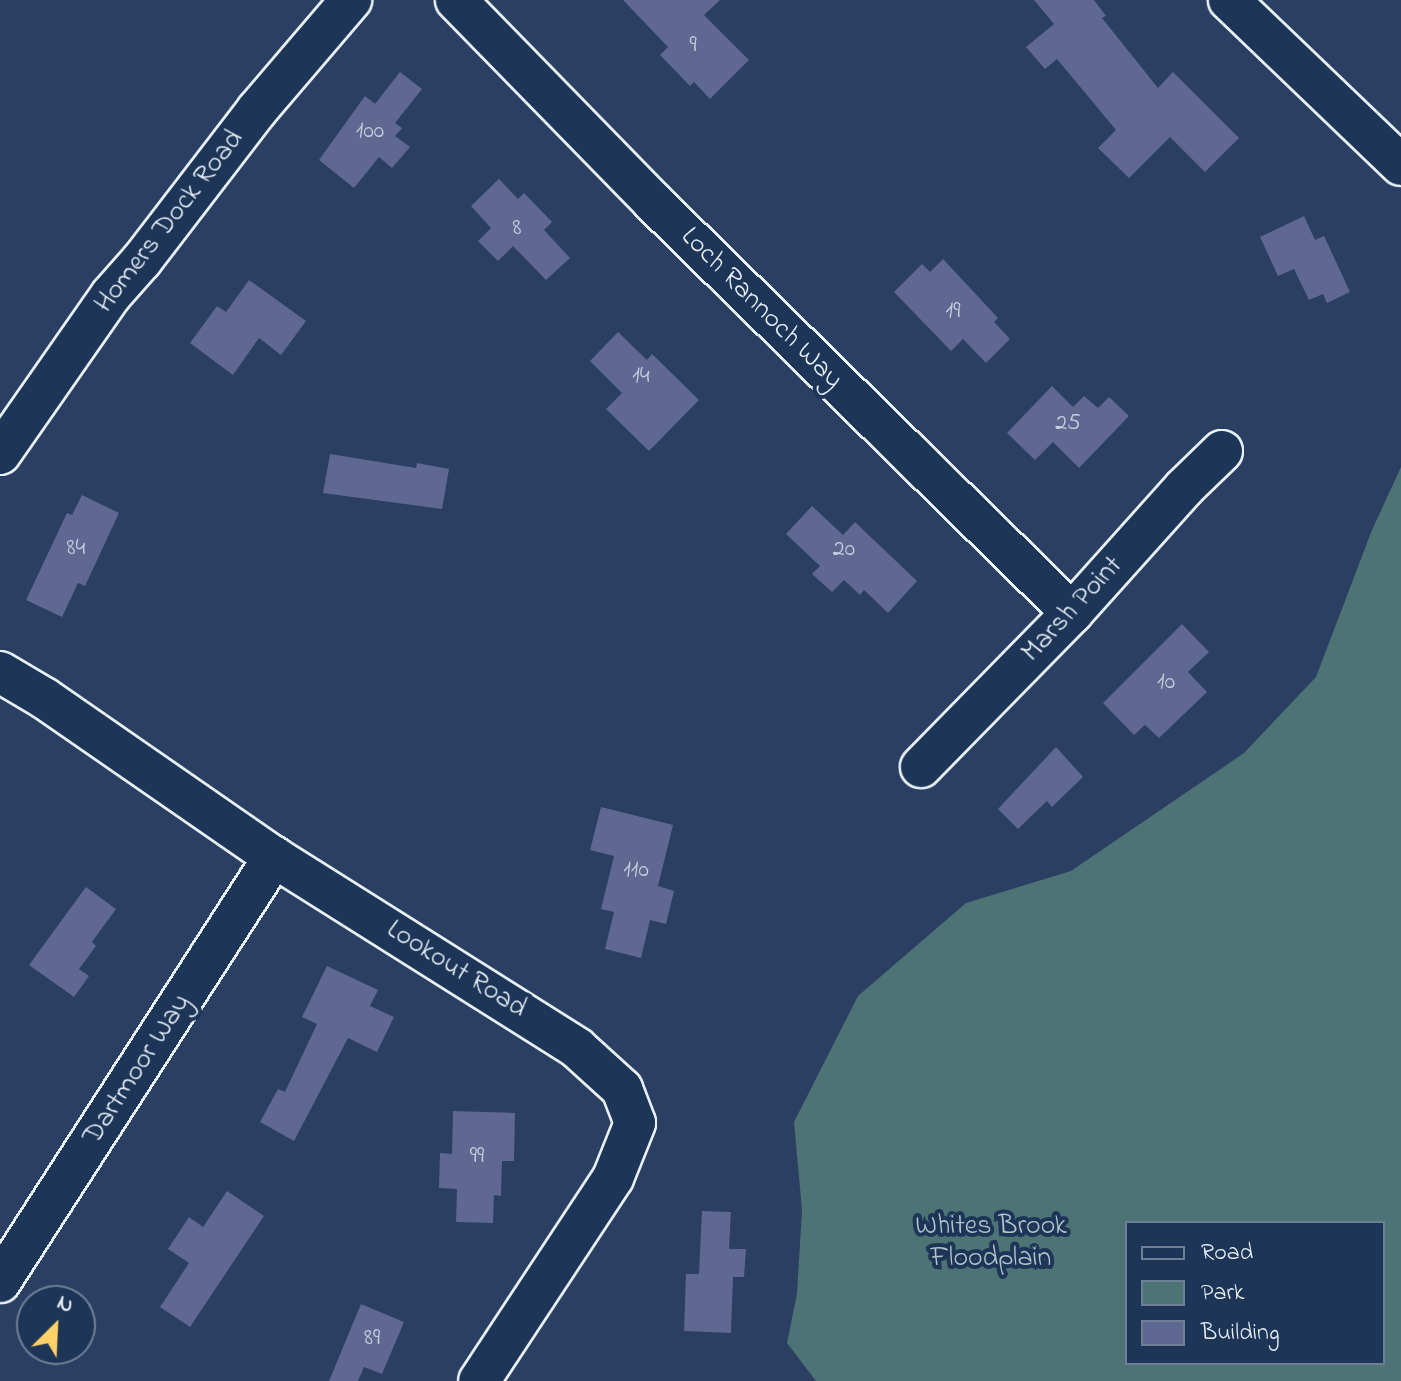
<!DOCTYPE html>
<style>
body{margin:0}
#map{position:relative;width:1401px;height:1381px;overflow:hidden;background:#2a3f62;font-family:"Indie Flower",sans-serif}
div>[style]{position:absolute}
.green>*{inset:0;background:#4d7375}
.building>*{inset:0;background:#5e6890}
.roads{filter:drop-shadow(2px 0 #e8f1f8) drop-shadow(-2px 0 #e8f1f8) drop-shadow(0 2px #e8f1f8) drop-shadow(0 -2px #e8f1f8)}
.street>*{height:40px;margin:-20px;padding:0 20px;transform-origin:20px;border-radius:20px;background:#1d3557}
span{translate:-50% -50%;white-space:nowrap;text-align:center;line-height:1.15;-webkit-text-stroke:8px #1d3557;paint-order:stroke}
.number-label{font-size:24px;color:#c6cfde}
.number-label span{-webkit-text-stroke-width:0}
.street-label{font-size:28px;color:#e8f1f8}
.park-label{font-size:28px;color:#b2c5ca}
.legend{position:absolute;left:1125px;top:1221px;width:260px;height:144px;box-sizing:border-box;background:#1d3557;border:2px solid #6e8097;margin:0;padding:10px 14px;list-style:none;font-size:24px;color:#e8f1f8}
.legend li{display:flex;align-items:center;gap:16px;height:40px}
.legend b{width:40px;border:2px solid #6e8097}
.north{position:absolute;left:16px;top:1285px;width:80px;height:80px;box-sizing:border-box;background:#1d3557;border:2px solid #6e8097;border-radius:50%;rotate:24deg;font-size:22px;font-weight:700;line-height:32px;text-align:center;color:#e8f1f8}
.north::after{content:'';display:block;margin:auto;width:28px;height:36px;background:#ffd166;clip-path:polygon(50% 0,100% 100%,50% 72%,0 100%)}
</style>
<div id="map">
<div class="green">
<i style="clip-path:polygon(evenodd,1401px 467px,1401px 1381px,816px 1381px,787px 1343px,797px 1294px,802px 1210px,794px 1122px,858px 996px,966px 903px,1071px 871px,1244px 753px,1316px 677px,1372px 530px,1401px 467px,1127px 1223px,1383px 1223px,1383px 1363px,1127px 1363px,1127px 1223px)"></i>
</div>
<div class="building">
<i style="clip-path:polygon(623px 0,720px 0,704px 15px,749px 60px,710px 99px,694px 82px,690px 86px,660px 55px,668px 47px)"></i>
<i style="clip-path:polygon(1034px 0,1094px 0,1106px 16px,1102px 18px,1158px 88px,1173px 72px,1239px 138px,1205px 172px,1170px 137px,1129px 178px,1098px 148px,1116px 130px,1057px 59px,1045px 69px,1026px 47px,1054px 24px)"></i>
<i style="clip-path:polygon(400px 72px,422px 89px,395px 123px,402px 128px,395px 136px,410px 147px,392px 168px,379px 157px,354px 188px,319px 160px,365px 96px,375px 104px)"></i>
<i style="clip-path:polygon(499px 179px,518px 199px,524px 193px,552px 222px,544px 230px,570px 258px,546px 280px,513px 246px,498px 261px,478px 241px,491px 228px,471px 206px)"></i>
<i style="clip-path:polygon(1304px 216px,1315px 240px,1324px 236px,1350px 292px,1327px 303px,1323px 294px,1309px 300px,1294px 269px,1278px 276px,1260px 237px)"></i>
<i style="clip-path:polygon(943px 259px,998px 318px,994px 322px,1010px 339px,986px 363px,963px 339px,951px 351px,894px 292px,922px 264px,930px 272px)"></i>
<i style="clip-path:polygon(249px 280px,306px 321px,281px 355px,259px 338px,233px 375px,190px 343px,217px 306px,226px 312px)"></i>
<i style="clip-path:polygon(618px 332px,647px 360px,652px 354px,699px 400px,649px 451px,606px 409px,622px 393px,590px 361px)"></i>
<i style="clip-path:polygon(1052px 386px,1073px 407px,1084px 396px,1098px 408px,1109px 397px,1129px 416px,1079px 468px,1053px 442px,1035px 460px,1007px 433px)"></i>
<i style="clip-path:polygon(330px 454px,416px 468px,417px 463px,449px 469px,442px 509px,323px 493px)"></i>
<i style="clip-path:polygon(82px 495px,119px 513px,85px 586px,78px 583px,62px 617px,26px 600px,67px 513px,72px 515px)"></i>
<i style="clip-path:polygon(812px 506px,843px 535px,855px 522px,917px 581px,888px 613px,864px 590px,860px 595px,844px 580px,832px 592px,812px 574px,820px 566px,786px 534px)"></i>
<i style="clip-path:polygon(1182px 624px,1209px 652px,1188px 672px,1207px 692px,1159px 738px,1145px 725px,1134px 735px,1103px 703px)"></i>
<i style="clip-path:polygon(1056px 747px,1083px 777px,1052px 807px,1047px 801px,1018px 829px,998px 809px)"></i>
<i style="clip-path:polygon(601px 807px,673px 825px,658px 886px,674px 891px,666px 924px,650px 920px,641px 958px,605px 949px,614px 912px,601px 909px,614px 856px,590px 850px)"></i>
<i style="clip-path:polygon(86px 887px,116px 909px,92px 942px,96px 946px,79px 969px,89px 976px,74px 997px,29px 965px)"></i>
<i style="clip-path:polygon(327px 966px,378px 990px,370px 1006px,394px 1017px,377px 1052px,348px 1038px,294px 1141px,260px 1122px,278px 1089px,285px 1092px,317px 1024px,302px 1017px)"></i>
<i style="clip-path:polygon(453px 1111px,515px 1113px,514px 1161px,502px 1161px,501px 1196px,494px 1195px,493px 1223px,456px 1222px,457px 1189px,439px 1188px,440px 1153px,452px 1154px)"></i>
<i style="clip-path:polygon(227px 1191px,264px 1216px,190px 1327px,160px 1307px,189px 1263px,168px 1249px,189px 1217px,203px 1227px)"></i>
<i style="clip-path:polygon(702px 1211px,731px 1212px,729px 1249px,746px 1249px,744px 1277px,733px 1277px,731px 1333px,684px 1331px,686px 1274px,699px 1274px)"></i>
<i style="clip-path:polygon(361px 1304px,404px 1322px,382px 1374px,364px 1367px,358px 1381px,329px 1381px)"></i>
</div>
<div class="roads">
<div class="street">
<i style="left:456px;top:0;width:282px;rotate:45.7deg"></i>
<i style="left:653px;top:202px;width:587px;rotate:44.45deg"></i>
<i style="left:1229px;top:0;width:238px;rotate:43.8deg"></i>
<i style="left:0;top:454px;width:194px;rotate:-55.1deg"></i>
<i style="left:111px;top:295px;width:47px;rotate:-48.5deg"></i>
<i style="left:142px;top:260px;width:189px;rotate:-52.5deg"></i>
<i style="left:257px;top:110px;width:145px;rotate:-49.5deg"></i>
<i style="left:0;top:672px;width:51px;rotate:30.6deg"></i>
<i style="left:44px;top:698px;width:280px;rotate:34.7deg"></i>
<i style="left:274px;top:857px;width:358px;rotate:32.2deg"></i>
<i style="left:577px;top:1048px;width:61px;rotate:42.3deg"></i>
<i style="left:622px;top:1089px;width:36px;rotate:69deg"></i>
<i style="left:635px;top:1123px;width:59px;rotate:111.8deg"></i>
<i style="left:613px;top:1178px;width:243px;rotate:123.4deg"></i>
<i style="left:921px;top:767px;width:216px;rotate:-45.6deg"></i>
<i style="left:1072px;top:613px;width:168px;rotate:-48.1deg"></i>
<i style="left:1184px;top:488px;width:53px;rotate:-44.2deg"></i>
<i style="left:0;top:1282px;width:506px;rotate:-57.19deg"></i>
</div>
</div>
<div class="number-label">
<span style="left:693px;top:46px">9</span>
<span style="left:370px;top:132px">100</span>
<span style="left:517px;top:229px">8</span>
<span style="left:953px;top:312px">19</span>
<span style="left:641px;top:377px">14</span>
<span style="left:1068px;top:424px">25</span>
<span style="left:76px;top:549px">84</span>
<span style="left:844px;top:550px">20</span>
<span style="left:1166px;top:683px">10</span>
<span style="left:636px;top:871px">110</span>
<span style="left:477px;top:1157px">99</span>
<span style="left:372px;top:1339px">89</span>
</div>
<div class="street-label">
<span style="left:170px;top:222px;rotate:-52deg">Homers Dock Road</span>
<span style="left:761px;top:309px;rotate:45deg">Loch Rannoch Way</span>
<span style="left:1073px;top:610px;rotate:-47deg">Marsh Point</span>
<span style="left:456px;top:970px;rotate:32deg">Lookout Road</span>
<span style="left:138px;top:1070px;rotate:-57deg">Dartmoor Way</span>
</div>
<div class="park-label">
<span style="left:991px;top:1243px">Whites Brook<br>Floodplain</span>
</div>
<ul class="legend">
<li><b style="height:10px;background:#1d3557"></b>Road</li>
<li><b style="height:22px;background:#4d7375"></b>Park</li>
<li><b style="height:22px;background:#5e6890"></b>Building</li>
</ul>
<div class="north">N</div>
</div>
